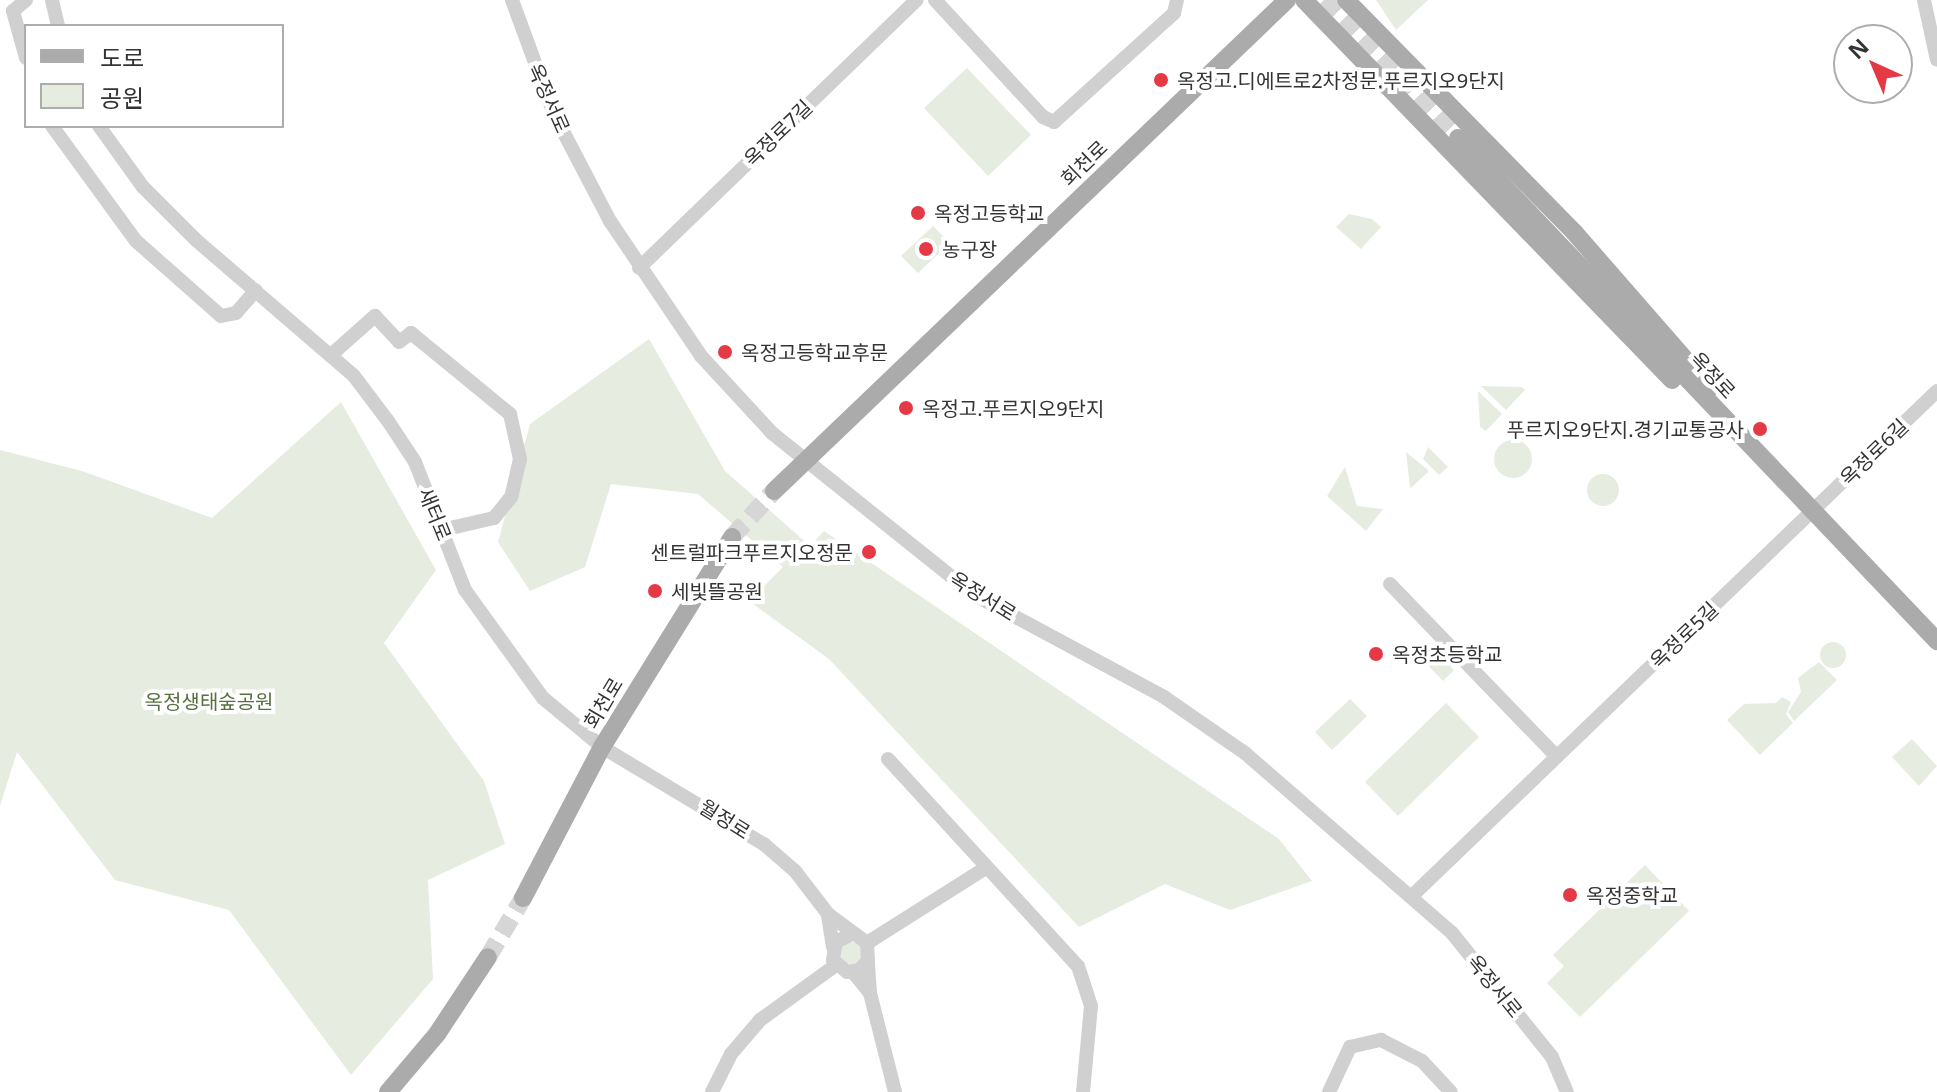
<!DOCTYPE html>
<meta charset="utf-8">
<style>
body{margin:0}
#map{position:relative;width:1937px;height:1092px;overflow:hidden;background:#fff;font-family:"Noto Sans","Noto Sans KR",sans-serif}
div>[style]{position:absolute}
.green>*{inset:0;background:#e6ecdf}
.round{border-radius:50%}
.major-tunnel>*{height:18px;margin-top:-9px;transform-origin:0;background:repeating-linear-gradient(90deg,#d6d6d6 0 18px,transparent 0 27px)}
.minor>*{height:14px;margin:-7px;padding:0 7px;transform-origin:7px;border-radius:7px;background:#d0d0d0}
.major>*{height:18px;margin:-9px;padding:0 9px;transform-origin:9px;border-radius:9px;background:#ababab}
.dots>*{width:22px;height:22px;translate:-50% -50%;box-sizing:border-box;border:4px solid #fff;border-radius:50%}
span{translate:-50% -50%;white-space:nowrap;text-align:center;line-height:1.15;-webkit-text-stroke:8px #fff;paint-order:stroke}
.poi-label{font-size:20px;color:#333}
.left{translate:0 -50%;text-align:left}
.right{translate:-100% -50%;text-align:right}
.street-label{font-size:20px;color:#333}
.park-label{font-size:20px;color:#56703f}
.legend{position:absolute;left:24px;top:24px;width:260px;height:104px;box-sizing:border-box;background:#fff;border:2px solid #adadad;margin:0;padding:10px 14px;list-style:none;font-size:24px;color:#333}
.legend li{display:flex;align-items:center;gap:16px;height:40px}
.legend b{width:40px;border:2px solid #adadad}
.north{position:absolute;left:1833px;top:24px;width:80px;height:80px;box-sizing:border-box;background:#fff;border:2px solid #adadad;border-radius:50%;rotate:316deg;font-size:22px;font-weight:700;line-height:32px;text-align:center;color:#333}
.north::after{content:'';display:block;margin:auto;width:28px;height:36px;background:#e63946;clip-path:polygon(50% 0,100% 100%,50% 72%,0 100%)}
</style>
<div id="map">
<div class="green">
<i style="clip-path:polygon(1376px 0,1428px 0,1396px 30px)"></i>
<i style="clip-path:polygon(967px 68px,1031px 135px,988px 176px,924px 108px)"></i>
<i style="clip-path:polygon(1349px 214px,1372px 219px,1381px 227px,1361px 249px,1336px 227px)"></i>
<i style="clip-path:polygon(933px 226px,950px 243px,918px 273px,901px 256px)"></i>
<i style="clip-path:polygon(649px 339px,725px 471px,810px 546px,824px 531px,1279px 839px,1312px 881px,1230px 910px,1165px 884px,1079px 927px,829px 659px,749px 601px,783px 567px,698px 494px,611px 484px,585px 567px,530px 591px,498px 542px,530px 424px)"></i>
<i style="clip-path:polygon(1481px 386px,1521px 387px,1525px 390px,1506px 410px)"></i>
<i style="clip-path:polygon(1478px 391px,1502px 414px,1486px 431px,1480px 427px)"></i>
<i style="clip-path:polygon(341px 402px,436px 570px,384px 643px,484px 781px,505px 844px,428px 880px,433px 979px,351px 1075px,229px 910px,115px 880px,17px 752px,0 806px,0 450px,82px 471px,212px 518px)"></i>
<i class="round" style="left:1494px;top:440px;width:38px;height:38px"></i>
<i style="clip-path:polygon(1428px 447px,1448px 467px,1439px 475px,1423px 459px)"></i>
<i style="clip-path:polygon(1406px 452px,1429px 471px,1411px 488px,1410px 487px)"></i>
<i style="clip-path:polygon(1345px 467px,1357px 506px,1383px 509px,1366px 531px,1327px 496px)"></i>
<i class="round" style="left:1587px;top:474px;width:32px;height:32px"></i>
<i class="round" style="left:1820px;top:642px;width:26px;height:26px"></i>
<i style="clip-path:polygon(1434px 650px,1454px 670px,1443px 681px,1423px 660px)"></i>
<i style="clip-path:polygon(1819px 662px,1837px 680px,1794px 721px,1788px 712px,1801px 692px,1798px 678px)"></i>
<i style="clip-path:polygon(1782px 697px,1791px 702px,1786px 714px,1793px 723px,1760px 755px,1727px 720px,1744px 704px,1776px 703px)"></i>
<i style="clip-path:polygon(1350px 699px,1367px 716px,1332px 750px,1315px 732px)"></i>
<i style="clip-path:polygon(1446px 703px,1479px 737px,1398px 816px,1365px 782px)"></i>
<i style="clip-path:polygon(1912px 739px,1937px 766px,1919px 786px,1892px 757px)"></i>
<i style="clip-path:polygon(1645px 865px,1689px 911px,1580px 1017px,1547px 983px,1564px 966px,1553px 955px)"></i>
<i class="round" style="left:840px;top:942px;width:22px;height:22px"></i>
</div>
<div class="major-tunnel">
<i style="left:1324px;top:0;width:192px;rotate:45.8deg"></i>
<i style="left:732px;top:537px;width:62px;rotate:-47.6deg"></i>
<i style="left:488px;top:957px;width:69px;rotate:-59.3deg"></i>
</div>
<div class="minor">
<i style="left:52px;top:0;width:27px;rotate:77deg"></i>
<i style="left:512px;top:0;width:121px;rotate:69.8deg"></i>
<i style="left:554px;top:114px;width:121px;rotate:62.4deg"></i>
<i style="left:610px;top:221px;width:163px;rotate:56deg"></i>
<i style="left:701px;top:356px;width:105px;rotate:47.3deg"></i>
<i style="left:772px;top:433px;width:258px;rotate:38.7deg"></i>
<i style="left:973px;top:594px;width:217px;rotate:28.3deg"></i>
<i style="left:1164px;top:697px;width:98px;rotate:34.7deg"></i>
<i style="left:1245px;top:753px;width:274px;rotate:41deg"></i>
<i style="left:1452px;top:933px;width:159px;rotate:51.1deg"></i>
<i style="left:1552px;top:1057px;width:38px;rotate:67deg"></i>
<i style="left:935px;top:0;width:159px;rotate:47.3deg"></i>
<i style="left:1043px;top:117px;width:12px;rotate:24deg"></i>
<i style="left:1054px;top:122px;width:162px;rotate:-42.2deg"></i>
<i style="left:1174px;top:13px;width:13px;rotate:-77deg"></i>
<i style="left:1924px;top:0;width:61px;rotate:77.8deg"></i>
<i style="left:26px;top:58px;width:49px;rotate:-105.5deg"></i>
<i style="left:13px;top:11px;width:17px;rotate:-40deg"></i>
<i style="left:52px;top:126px;width:142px;rotate:53.9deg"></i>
<i style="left:136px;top:241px;width:113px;rotate:41.4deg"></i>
<i style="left:221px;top:316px;width:15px;rotate:-11deg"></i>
<i style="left:236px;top:313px;width:30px;rotate:-49deg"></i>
<i style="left:99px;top:126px;width:75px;rotate:54.2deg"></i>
<i style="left:143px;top:187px;width:75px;rotate:45deg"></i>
<i style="left:196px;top:240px;width:208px;rotate:40.7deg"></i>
<i style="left:354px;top:376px;width:56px;rotate:52.9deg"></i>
<i style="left:388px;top:421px;width:49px;rotate:56.6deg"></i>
<i style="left:415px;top:462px;width:137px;rotate:68.7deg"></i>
<i style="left:465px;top:590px;width:133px;rotate:54.2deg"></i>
<i style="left:543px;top:698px;width:77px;rotate:39.7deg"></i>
<i style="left:602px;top:747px;width:190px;rotate:31deg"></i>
<i style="left:765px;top:845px;width:40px;rotate:41deg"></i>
<i style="left:795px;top:871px;width:54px;rotate:52.5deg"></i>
<i style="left:639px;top:268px;width:386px;rotate:-44deg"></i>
<i style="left:331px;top:355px;width:59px;rotate:-41.6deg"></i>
<i style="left:375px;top:316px;width:35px;rotate:47deg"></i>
<i style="left:399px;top:342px;width:15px;rotate:-37deg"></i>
<i style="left:411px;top:333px;width:128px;rotate:39.3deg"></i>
<i style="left:510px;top:414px;width:46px;rotate:77.5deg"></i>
<i style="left:520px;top:459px;width:39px;rotate:103deg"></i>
<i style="left:511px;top:497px;width:27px;rotate:129deg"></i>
<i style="left:494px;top:518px;width:53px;rotate:167deg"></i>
<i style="left:1390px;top:584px;width:240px;rotate:46deg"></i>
<i style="left:888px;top:759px;width:281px;rotate:47.5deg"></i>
<i style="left:1078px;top:966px;width:42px;rotate:72deg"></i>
<i style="left:1091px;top:1006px;width:86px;rotate:95.3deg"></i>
<i style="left:1413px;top:895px;width:727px;rotate:-43.89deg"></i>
<i style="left:867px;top:943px;width:138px;rotate:-32.3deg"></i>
<i style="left:833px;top:947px;width:33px;rotate:-99deg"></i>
<i style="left:828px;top:914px;width:49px;rotate:36.6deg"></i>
<i style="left:867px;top:943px;width:18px;rotate:87deg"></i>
<i style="left:868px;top:961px;width:13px;rotate:135deg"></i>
<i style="left:859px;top:970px;width:12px;rotate:171deg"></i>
<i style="left:847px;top:972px;width:18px;rotate:-139deg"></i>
<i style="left:833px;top:960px;width:18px;rotate:-81deg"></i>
<i style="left:836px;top:942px;width:18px;rotate:-27deg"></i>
<i style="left:853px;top:972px;width:27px;rotate:51deg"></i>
<i style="left:870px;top:993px;width:32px;rotate:-94deg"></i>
<i style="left:870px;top:993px;width:102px;rotate:75.8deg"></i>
<i style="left:712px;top:1092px;width:42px;rotate:-63.4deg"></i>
<i style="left:731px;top:1054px;width:45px;rotate:-49.5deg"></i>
<i style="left:760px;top:1020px;width:94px;rotate:-35.9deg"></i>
<i style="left:1329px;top:1092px;width:50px;rotate:-65deg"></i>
<i style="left:1350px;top:1047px;width:32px;rotate:-13deg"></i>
<i style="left:1381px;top:1040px;width:46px;rotate:27.1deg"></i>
<i style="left:1422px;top:1061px;width:42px;rotate:46.9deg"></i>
</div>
<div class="major">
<i style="left:1304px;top:0;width:529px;rotate:45.92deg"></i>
<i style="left:1346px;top:0;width:325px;rotate:45.5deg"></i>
<i style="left:1574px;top:232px;width:207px;rotate:48.9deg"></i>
<i style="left:1458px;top:138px;width:695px;rotate:46.4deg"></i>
<i style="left:774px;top:491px;width:710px;rotate:-43.74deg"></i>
<i style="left:523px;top:898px;width:170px;rotate:-62.4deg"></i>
<i style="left:602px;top:747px;width:247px;rotate:-58.2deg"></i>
<i style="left:388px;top:1092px;width:76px;rotate:-49.8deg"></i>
<i style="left:437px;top:1034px;width:92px;rotate:-56.5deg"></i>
</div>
<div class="dots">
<i style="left:1161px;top:80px;background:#e63946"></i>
<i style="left:918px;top:213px;background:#e63946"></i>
<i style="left:926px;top:249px;background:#e63946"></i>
<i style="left:725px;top:352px;background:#e63946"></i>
<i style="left:906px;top:408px;background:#e63946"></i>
<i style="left:1760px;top:429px;background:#e63946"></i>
<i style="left:869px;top:552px;background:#e63946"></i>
<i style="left:655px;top:591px;background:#e63946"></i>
<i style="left:1376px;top:654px;background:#e63946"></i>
<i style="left:1570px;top:895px;background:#e63946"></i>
</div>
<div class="poi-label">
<span class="left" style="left:1177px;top:80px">옥정고.디에트로2차정문.푸르지오9단지</span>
<span class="left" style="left:934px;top:213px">옥정고등학교</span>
<span class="left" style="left:942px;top:249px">농구장</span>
<span class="left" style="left:741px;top:352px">옥정고등학교후문</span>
<span class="left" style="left:922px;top:408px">옥정고.푸르지오9단지</span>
<span class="right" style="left:1744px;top:429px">푸르지오9단지.경기교통공사</span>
<span class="right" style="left:853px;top:552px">센트럴파크푸르지오정문</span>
<span class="left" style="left:671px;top:591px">세빛뜰공원</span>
<span class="left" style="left:1392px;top:654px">옥정초등학교</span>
<span class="left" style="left:1586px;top:895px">옥정중학교</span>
</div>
<div class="street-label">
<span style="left:549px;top:98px;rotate:66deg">옥정서로</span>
<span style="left:778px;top:133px;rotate:-44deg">옥정로7길</span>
<span style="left:1084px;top:163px;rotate:-44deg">회천로</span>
<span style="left:1713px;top:375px;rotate:47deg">옥정로</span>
<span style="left:1874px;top:452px;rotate:-44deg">옥정로6길</span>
<span style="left:435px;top:514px;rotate:68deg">새터로</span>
<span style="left:983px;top:596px;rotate:32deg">옥정서로</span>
<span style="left:1684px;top:635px;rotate:-44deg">옥정로5길</span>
<span style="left:603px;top:703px;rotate:-59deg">회천로</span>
<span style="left:725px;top:819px;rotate:32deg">월정로</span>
<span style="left:1495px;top:986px;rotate:51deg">옥정서로</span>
</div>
<div class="park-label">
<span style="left:209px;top:701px">옥정생태숲공원</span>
</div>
<ul class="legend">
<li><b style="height:10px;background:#ababab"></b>도로</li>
<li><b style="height:22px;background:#e6ecdf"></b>공원</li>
</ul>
<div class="north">N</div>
</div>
